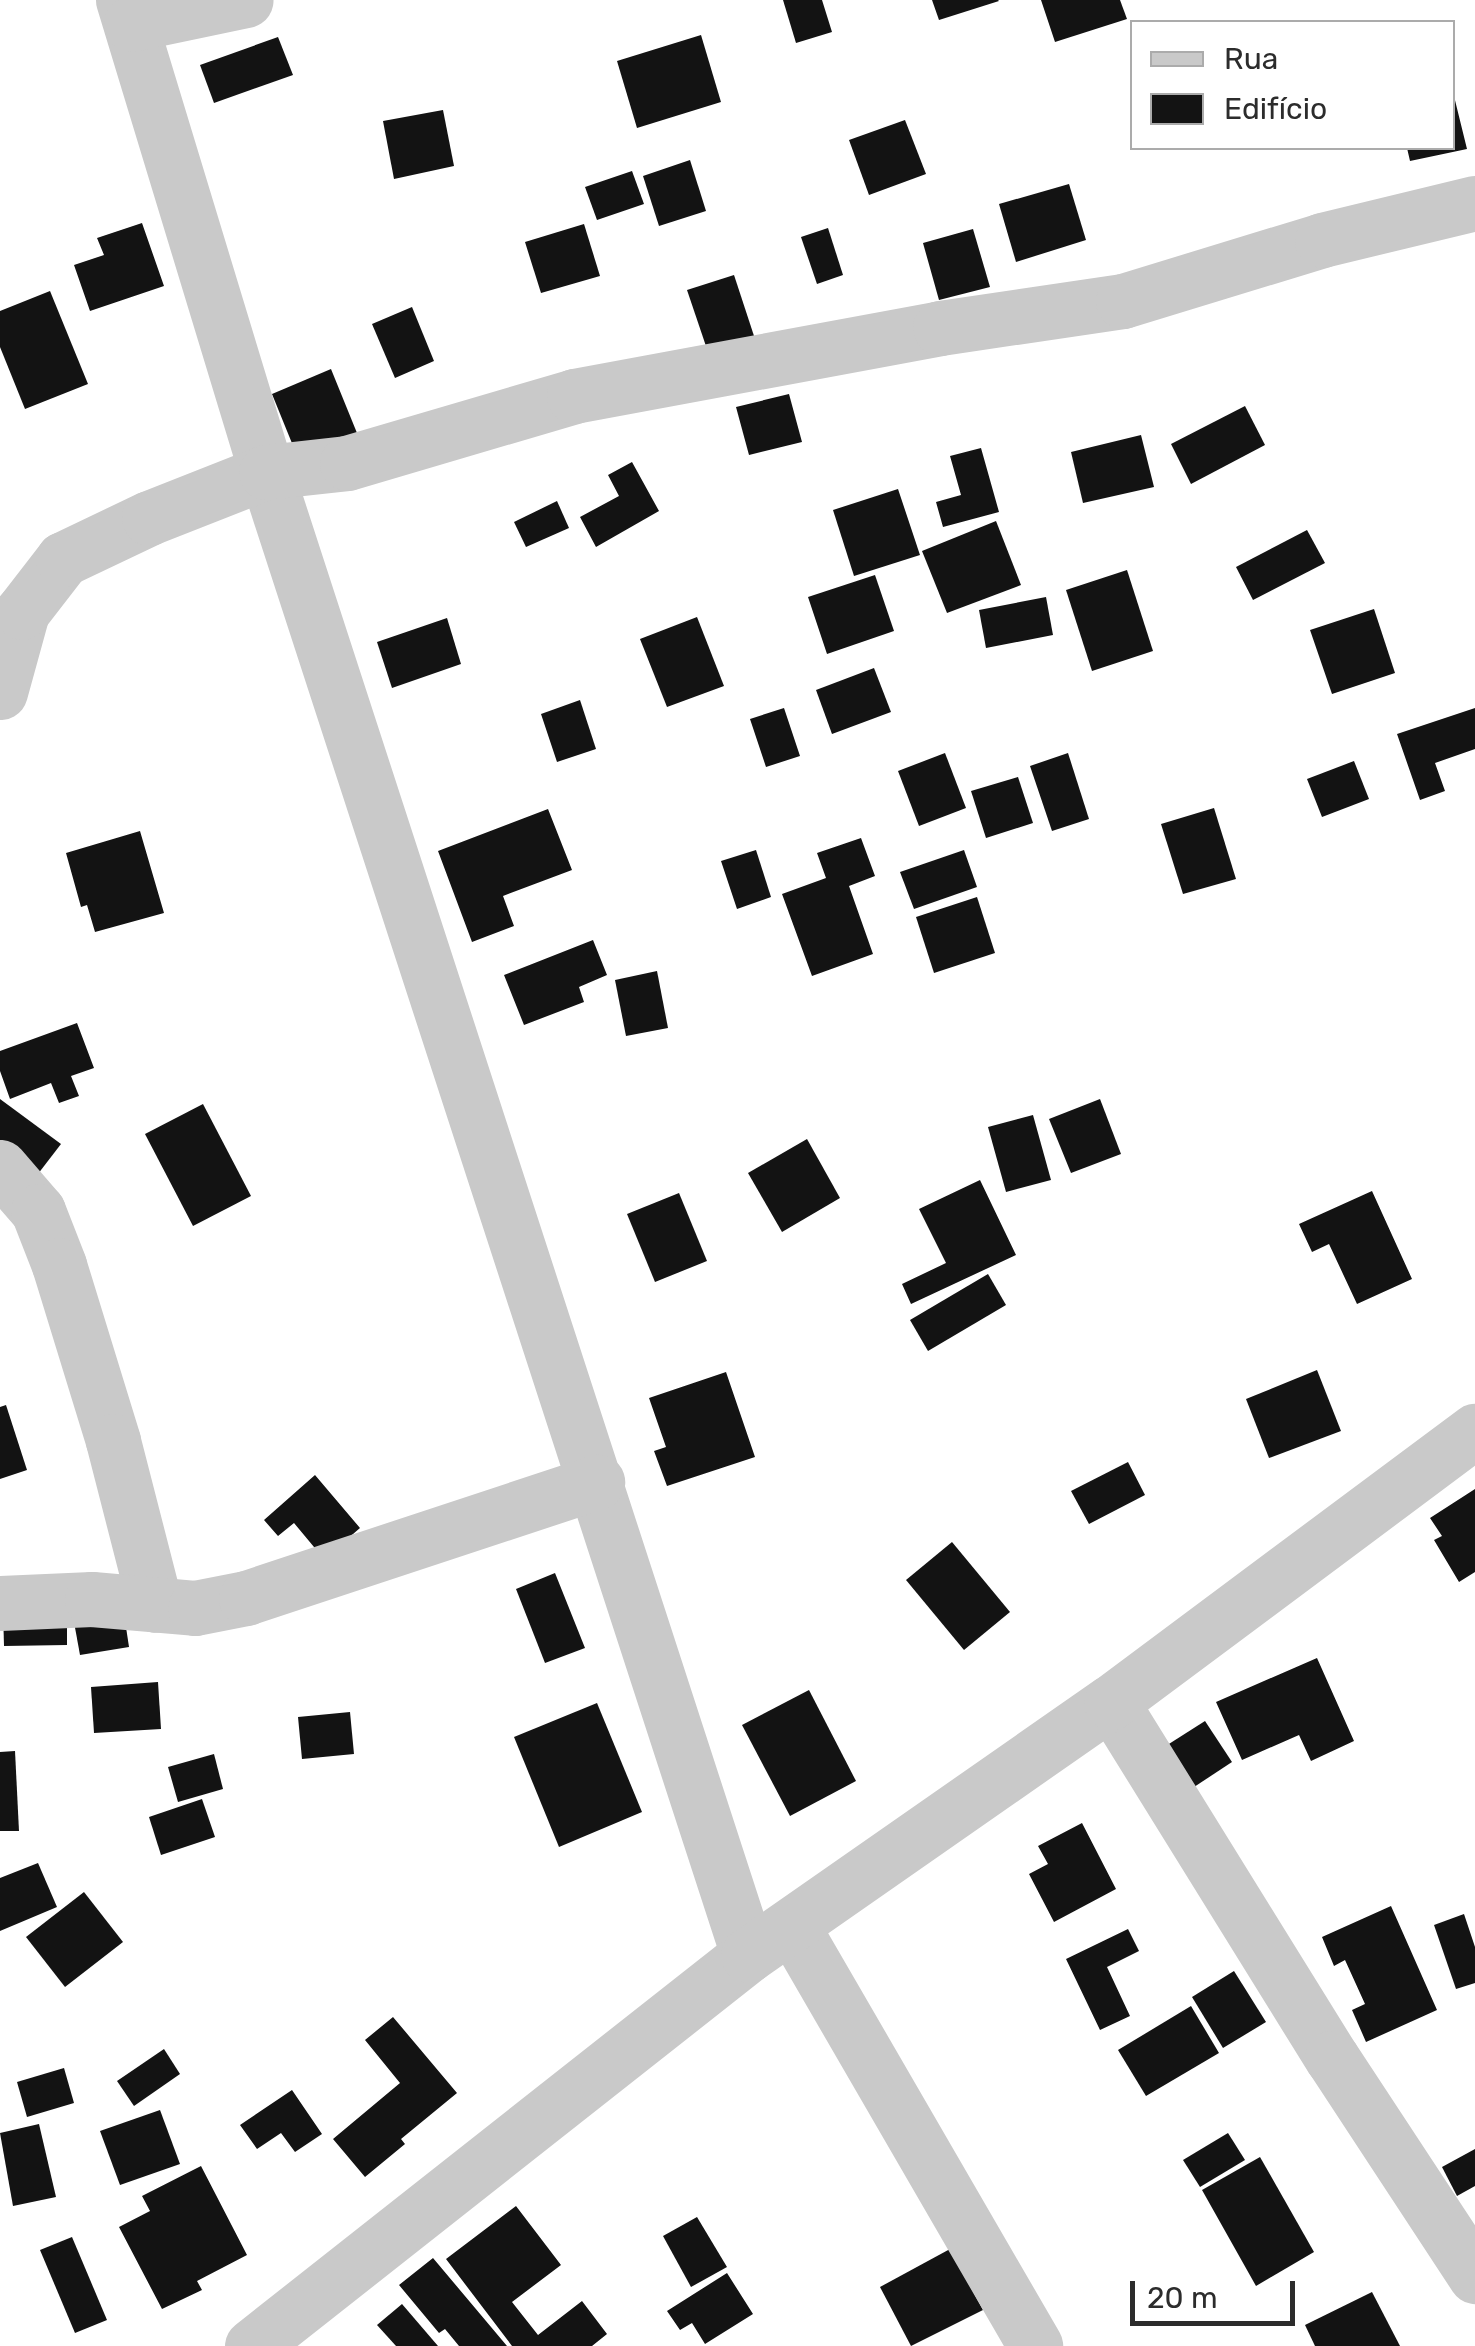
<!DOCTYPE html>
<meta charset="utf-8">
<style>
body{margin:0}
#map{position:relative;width:1475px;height:2346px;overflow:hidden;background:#fff;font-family:Rubik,sans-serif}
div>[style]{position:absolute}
.building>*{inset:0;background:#131313}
.minor>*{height:55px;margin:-27.5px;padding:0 27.5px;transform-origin:27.5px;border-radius:27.5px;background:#c9c9c9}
span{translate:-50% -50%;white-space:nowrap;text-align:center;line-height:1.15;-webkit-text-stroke:10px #fff;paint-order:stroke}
.legend{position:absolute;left:1130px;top:20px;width:325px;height:130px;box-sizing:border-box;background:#fff;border:2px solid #ababab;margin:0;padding:12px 18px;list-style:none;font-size:30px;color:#2c2c2c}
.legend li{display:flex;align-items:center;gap:20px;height:50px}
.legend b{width:50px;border:2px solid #ababab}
.scale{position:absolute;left:1130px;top:2281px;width:165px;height:45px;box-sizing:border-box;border:5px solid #2c2c2c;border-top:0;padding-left:12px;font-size:30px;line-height:35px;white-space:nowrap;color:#2c2c2c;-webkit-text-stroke:8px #fff;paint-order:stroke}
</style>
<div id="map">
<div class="building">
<i style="clip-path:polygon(783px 0,822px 0,832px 32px,796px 43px)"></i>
<i style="clip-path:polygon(932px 0,998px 0,999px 1px,939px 20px)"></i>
<i style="clip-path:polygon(1041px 0,1120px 0,1127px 19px,1055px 42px)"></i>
<i style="clip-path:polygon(701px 35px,721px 102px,637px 128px,617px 61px)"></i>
<i style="clip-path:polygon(278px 37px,293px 75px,214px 103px,200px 65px)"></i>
<i style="clip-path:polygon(1452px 88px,1467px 149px,1410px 161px,1407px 148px,1452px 148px)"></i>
<i style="clip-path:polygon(443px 110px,454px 166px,394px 179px,383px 121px)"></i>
<i style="clip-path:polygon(905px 120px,926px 174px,869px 195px,849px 140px)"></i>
<i style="clip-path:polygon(690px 160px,706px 211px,659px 226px,643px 176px)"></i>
<i style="clip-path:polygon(632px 171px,644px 204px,597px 220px,585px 187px)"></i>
<i style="clip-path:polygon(1069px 184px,1086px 240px,1016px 262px,999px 204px)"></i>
<i style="clip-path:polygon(142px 223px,164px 286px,90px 311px,74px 265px,104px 255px,97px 238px)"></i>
<i style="clip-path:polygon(584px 224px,600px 276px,541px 293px,525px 242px)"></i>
<i style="clip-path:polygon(828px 228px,843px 275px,817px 284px,801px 237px)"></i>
<i style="clip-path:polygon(973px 229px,990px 287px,939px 300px,923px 243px)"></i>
<i style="clip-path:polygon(734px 275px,756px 342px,710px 358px,687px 290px)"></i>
<i style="clip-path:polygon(50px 291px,88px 384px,25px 409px,0 347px,0 311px)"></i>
<i style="clip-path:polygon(412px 307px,434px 361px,395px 378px,372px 324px)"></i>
<i style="clip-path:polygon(331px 369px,359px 438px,300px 463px,272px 394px)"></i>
<i style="clip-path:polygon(789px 394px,802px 442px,749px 455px,736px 407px)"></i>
<i style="clip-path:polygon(1245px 406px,1265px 445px,1191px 484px,1171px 444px)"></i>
<i style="clip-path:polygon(1141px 435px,1154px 487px,1083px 503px,1071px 452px)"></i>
<i style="clip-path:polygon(981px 448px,999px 512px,943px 527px,936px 502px,961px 495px,950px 456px)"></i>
<i style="clip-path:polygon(632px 462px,659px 511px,596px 547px,580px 517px,619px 496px,608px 475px)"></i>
<i style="clip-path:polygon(898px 489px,920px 555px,854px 576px,833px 510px)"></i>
<i style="clip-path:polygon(557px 501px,569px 528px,526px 547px,514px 522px)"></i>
<i style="clip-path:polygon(996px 521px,1021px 585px,947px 613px,922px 551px)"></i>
<i style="clip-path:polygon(1307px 530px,1325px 563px,1253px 600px,1236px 567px)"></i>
<i style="clip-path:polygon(1127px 570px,1153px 651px,1092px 671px,1066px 590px)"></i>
<i style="clip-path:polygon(875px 575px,894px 631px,827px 654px,808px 597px)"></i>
<i style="clip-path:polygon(1046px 597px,1053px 635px,986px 648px,979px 610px)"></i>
<i style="clip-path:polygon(1374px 609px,1395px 673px,1332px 694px,1310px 630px)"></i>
<i style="clip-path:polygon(697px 617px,724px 686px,667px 707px,640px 639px)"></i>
<i style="clip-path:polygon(447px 618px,461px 664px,392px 688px,377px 642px)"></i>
<i style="clip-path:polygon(874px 668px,891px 712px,832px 734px,816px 690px)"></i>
<i style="clip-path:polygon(580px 700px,596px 749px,557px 762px,541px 714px)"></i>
<i style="clip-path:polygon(784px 708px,800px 756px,766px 767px,750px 719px)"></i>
<i style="clip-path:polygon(1475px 708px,1475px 749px,1435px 763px,1445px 791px,1420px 800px,1397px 734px)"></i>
<i style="clip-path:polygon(945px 753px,966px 808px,919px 826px,898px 771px)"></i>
<i style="clip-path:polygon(1068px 753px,1089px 819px,1052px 831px,1030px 766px)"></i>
<i style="clip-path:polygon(1354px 761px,1369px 799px,1322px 817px,1307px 779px)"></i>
<i style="clip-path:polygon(1018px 777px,1033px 823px,986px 838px,971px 791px)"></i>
<i style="clip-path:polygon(1214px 808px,1236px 879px,1183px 894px,1161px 824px)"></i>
<i style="clip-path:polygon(548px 809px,572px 870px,503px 896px,514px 926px,472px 942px,438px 851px)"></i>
<i style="clip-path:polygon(140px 831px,164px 913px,95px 932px,87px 905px,81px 907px,66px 853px)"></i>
<i style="clip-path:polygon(861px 838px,875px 876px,849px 886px,873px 954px,812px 976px,782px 894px,826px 878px,817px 853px)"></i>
<i style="clip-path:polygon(756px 850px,771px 897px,737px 909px,721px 861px)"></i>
<i style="clip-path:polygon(964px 850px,977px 887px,914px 909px,900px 872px)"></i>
<i style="clip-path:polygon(977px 897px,995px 953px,934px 973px,916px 917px)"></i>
<i style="clip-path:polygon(593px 940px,607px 975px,579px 987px,584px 1002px,524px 1025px,504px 975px)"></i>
<i style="clip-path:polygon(657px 971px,668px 1028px,626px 1036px,615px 980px)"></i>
<i style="clip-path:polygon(77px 1023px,94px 1068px,71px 1076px,79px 1096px,59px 1103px,51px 1083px,10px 1099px,0 1071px,0 1051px)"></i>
<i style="clip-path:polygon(0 1099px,61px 1144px,31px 1183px,0 1160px)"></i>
<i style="clip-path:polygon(1100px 1099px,1121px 1154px,1071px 1173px,1049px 1119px)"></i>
<i style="clip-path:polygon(203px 1104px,251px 1196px,193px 1226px,145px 1134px)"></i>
<i style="clip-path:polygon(1033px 1115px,1051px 1180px,1006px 1192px,988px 1127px)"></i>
<i style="clip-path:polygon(807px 1139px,840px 1198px,782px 1232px,748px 1173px)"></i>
<i style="clip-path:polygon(980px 1180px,1016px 1255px,911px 1304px,902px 1284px,946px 1263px,919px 1209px)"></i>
<i style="clip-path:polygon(1372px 1191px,1412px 1279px,1357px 1304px,1329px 1244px,1312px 1252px,1299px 1224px)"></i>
<i style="clip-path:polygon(679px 1193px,707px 1261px,655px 1282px,627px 1214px)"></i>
<i style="clip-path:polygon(988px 1274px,1006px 1305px,928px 1351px,910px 1320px)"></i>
<i style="clip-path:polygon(1317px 1370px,1341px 1431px,1269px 1458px,1246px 1399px)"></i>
<i style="clip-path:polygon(726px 1372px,755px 1457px,667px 1486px,654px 1451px,666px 1447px,649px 1398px)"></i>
<i style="clip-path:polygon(6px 1405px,27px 1470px,0 1479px,0 1407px)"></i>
<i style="clip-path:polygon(1128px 1462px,1145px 1495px,1089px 1524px,1071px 1491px)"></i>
<i style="clip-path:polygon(315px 1475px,360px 1528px,324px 1559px,294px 1523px,278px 1536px,264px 1520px)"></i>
<i style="clip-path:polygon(1475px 1489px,1475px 1572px,1459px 1582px,1434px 1540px,1442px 1536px,1430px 1518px)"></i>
<i style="clip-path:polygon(952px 1542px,1010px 1612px,964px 1650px,906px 1580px)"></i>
<i style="clip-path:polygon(555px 1573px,585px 1648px,545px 1663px,516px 1589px)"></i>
<i style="clip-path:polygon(67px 1608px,67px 1645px,4px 1646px,3px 1610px)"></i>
<i style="clip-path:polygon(124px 1614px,129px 1647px,80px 1655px,74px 1622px)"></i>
<i style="clip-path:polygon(1317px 1658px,1354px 1741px,1311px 1761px,1299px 1735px,1242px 1760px,1216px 1702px)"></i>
<i style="clip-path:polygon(158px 1682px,161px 1729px,94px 1733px,91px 1687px)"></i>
<i style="clip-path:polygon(809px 1690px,856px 1781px,790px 1816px,742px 1725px)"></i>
<i style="clip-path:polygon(597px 1703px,642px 1812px,559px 1847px,514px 1737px)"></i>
<i style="clip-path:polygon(350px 1712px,354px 1754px,302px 1759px,298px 1717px)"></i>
<i style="clip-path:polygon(1205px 1721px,1232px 1762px,1188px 1791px,1161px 1749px)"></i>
<i style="clip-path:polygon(15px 1751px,19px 1831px,0 1831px,0 1752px)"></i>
<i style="clip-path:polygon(214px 1754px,223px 1789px,178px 1802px,168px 1767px)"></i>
<i style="clip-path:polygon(202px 1799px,215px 1837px,161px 1855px,149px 1817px)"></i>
<i style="clip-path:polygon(1082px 1823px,1116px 1889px,1054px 1922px,1029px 1874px,1048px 1864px,1038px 1846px)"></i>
<i style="clip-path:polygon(38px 1863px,57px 1907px,0 1931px,0 1878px)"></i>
<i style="clip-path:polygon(84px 1892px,123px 1942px,65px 1987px,26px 1937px)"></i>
<i style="clip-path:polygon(1391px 1906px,1437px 2010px,1366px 2042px,1352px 2010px,1365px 2004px,1345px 1960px,1334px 1966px,1322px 1937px)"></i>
<i style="clip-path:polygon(1464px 1914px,1475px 1947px,1475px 1983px,1456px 1989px,1434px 1925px)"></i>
<i style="clip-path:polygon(1128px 1929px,1139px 1951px,1107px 1967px,1130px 2016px,1100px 2030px,1066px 1959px)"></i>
<i style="clip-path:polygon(1234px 1971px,1266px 2022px,1223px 2048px,1192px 1997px)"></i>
<i style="clip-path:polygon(1191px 2006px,1219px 2053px,1146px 2096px,1118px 2050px)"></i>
<i style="clip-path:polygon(393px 2017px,457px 2093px,401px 2139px,405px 2144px,365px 2177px,333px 2139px,400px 2083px,365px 2040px)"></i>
<i style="clip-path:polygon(164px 2049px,180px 2074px,134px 2106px,117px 2081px)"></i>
<i style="clip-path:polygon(64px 2068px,74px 2103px,27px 2117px,17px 2082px)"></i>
<i style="clip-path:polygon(292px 2090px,322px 2134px,295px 2152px,281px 2133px,257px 2149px,240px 2125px)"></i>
<i style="clip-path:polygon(160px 2110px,180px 2164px,120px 2185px,100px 2131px)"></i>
<i style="clip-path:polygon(39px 2124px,56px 2197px,13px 2206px,0 2133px)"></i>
<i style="clip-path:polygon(1228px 2133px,1245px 2160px,1200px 2187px,1183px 2160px)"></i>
<i style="clip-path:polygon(1475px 2149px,1475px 2186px,1457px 2196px,1442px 2167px)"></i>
<i style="clip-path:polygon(1260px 2157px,1314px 2252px,1256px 2286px,1202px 2190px)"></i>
<i style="clip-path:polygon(201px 2166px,247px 2255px,197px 2281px,202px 2290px,162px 2309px,119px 2227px,150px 2211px,142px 2196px)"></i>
<i style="clip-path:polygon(516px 2206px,561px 2265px,512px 2302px,538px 2335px,582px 2301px,607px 2334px,592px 2346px,512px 2346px,446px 2259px)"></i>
<i style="clip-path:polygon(697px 2217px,727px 2267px,691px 2287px,663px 2236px)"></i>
<i style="clip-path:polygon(72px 2237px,107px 2320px,75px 2333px,40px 2250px)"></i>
<i style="clip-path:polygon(950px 2249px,983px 2310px,911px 2346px,880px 2287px)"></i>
<i style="clip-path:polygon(433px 2258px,507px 2346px,459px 2346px,445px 2329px,439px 2333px,399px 2285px)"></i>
<i style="clip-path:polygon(727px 2273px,753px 2314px,705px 2344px,692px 2323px,680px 2330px,667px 2311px)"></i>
<i style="clip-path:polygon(1372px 2292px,1400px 2346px,1315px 2346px,1305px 2325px)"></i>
<i style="clip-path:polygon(402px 2304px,438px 2346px,396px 2346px,377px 2325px)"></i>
</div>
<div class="minor">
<i style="left:123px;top:0;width:493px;rotate:73.1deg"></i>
<i style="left:266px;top:472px;width:1559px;rotate:71.99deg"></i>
<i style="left:131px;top:24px;width:117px;rotate:-11.8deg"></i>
<i style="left:0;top:692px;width:83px;rotate:-74.6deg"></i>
<i style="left:22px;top:612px;width:67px;rotate:-52.3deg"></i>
<i style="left:63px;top:559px;width:95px;rotate:-25.5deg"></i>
<i style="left:149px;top:518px;width:126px;rotate:-21.5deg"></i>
<i style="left:266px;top:472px;width:81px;rotate:-6.3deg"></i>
<i style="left:347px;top:463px;width:237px;rotate:-16.4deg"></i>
<i style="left:574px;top:396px;width:372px;rotate:-10.5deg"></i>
<i style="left:940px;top:328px;width:185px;rotate:-8.4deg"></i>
<i style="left:1123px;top:301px;width:208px;rotate:-17deg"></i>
<i style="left:1322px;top:240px;width:157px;rotate:-13.6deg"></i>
<i style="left:0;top:1167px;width:58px;rotate:49.2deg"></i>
<i style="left:38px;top:1211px;width:58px;rotate:68.7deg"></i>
<i style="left:59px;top:1265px;width:184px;rotate:72.9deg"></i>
<i style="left:113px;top:1441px;width:169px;rotate:75.6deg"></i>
<i style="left:0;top:1603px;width:92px;rotate:-2.5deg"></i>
<i style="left:92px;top:1599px;width:103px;rotate:5deg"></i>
<i style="left:195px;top:1608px;width:52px;rotate:-11.1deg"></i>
<i style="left:246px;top:1598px;width:370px;rotate:-18.3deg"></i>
<i style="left:1111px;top:1702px;width:419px;rotate:58.2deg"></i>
<i style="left:1332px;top:2058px;width:261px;rotate:56.7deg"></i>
<i style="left:792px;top:1926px;width:485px;rotate:59.9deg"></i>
<i style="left:252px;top:2346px;width:632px;rotate:-38.25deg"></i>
<i style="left:748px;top:1955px;width:442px;rotate:-34.9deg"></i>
<i style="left:1111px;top:1702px;width:454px;rotate:-36.7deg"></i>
</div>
<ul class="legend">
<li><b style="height:12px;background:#c9c9c9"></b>Rua</li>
<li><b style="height:28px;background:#131313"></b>Edifício</li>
</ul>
<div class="scale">20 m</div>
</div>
